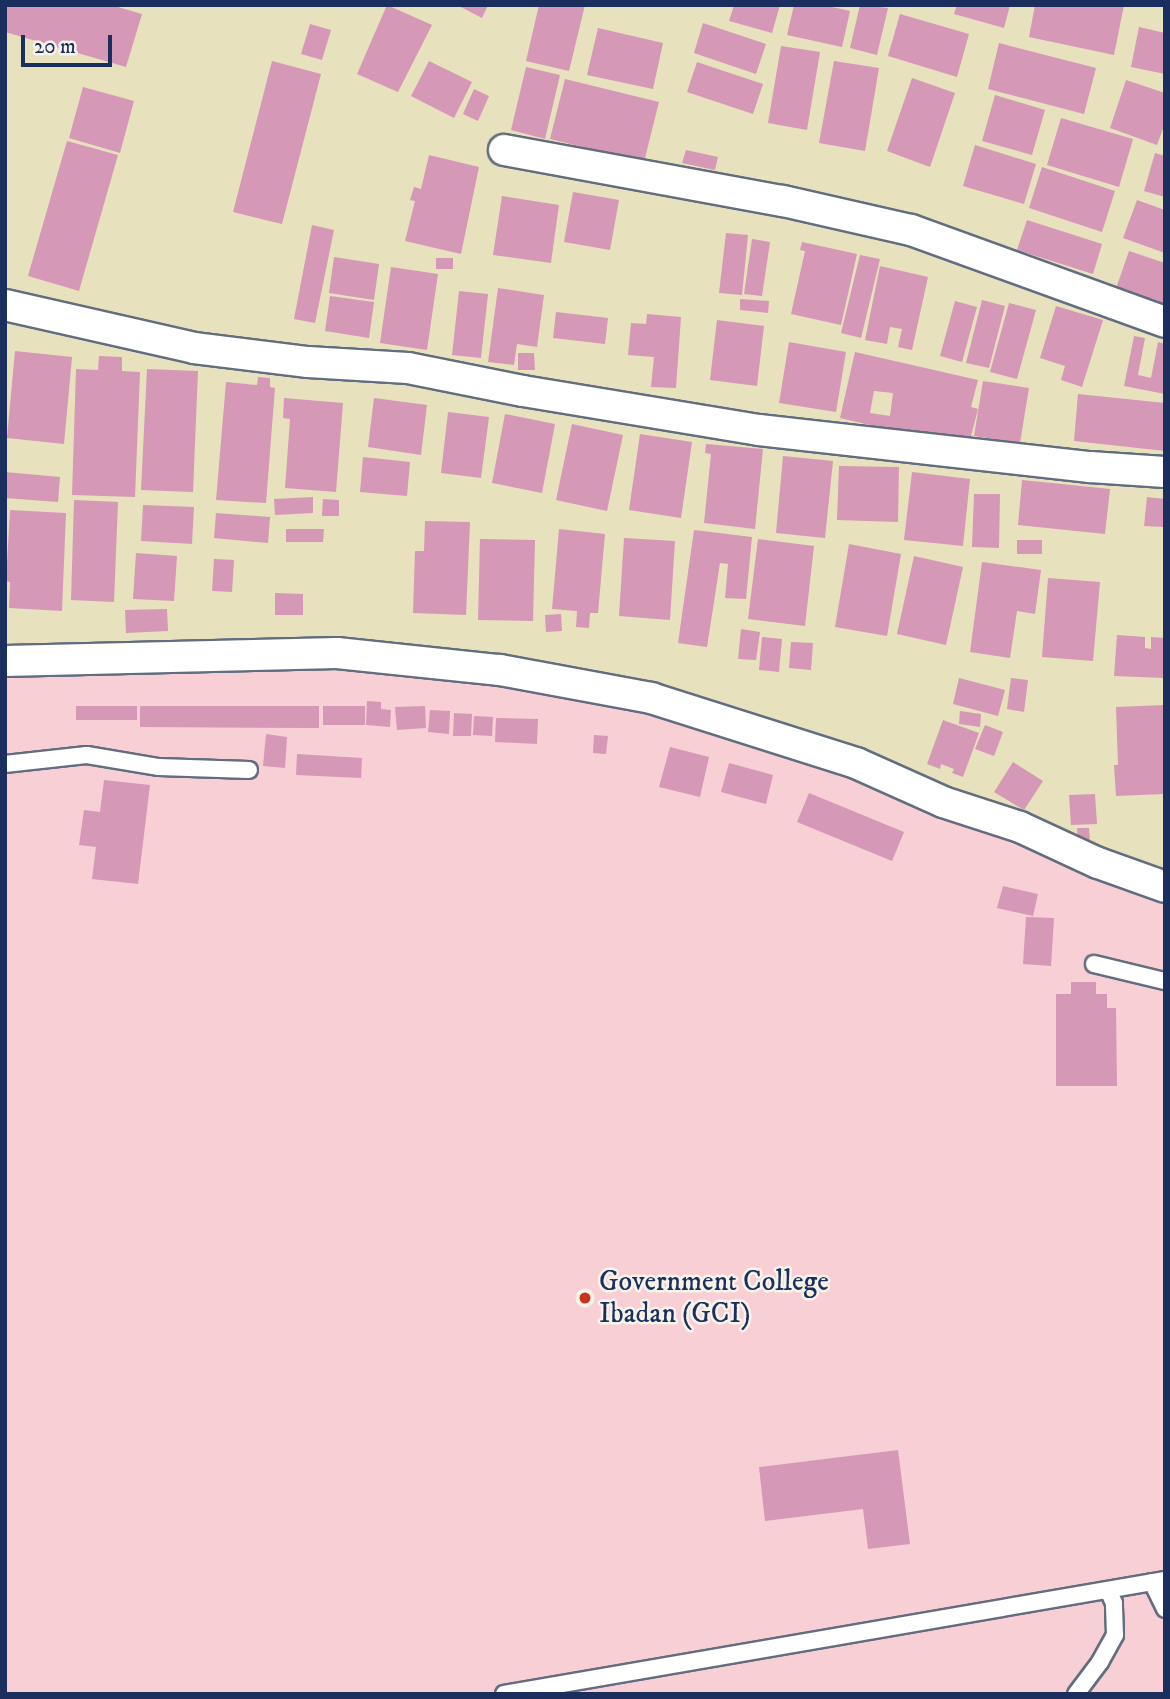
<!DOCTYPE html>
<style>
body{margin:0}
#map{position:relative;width:1170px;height:1699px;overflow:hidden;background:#e7e1be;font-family:"IM FELL DW Pica",serif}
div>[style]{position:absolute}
.built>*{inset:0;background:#f7cfd5}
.building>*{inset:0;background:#d598b6}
.roads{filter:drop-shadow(2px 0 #626d80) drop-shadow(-2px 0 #626d80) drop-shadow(0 2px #626d80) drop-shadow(0 -2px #626d80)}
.service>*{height:16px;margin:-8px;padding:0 8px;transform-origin:8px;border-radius:8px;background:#fff}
.minor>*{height:30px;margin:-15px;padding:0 15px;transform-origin:15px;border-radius:15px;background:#fff}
.dots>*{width:19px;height:19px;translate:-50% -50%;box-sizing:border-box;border:4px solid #f7f3e8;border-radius:50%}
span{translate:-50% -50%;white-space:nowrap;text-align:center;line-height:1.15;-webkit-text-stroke:5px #f7f3e8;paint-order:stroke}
.poi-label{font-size:28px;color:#1b2f5e}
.left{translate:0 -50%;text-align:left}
.frame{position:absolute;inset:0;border:7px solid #1b2f5e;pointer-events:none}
.scale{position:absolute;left:21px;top:35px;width:91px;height:32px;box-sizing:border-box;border:4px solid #1b2f5e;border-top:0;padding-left:9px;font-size:21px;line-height:24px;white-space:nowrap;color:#1b2f5e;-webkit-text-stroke:5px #f7f3e8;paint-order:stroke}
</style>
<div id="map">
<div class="built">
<i style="clip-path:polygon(451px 670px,624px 704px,771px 748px,1165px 902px,1165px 1694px,5px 1694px,5px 672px)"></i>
</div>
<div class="building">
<i style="clip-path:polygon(5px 5px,111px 5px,142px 14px,126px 67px,5px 32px)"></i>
<i style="clip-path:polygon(387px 5px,432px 25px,398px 92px,357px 74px)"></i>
<i style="clip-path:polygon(457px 5px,488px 5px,482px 18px)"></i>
<i style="clip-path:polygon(539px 5px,585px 5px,569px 71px,526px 61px)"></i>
<i style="clip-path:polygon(734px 5px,780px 5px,772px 33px,729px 21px)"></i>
<i style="clip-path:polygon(794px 5px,823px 5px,850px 11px,842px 47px,787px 35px)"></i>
<i style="clip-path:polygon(860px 5px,888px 8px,877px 55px,850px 48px)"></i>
<i style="clip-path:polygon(957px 5px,1010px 5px,1004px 28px,954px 14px)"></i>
<i style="clip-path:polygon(1035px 5px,1124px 5px,1114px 55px,1029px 37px)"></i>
<i style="clip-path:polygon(900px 14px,969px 34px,957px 77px,888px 56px)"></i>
<i style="clip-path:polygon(703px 23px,766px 44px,756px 74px,694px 53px)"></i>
<i style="clip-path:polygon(310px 24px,331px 30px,322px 60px,301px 54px)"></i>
<i style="clip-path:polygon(1139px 27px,1165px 33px,1165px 74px,1131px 67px)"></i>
<i style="clip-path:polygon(598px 28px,663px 43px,653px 89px,587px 75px)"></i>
<i style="clip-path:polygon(999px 43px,1096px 68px,1084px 114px,988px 89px)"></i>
<i style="clip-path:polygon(781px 46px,820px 52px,807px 130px,768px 123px)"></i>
<i style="clip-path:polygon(272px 61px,321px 74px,282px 224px,233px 212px)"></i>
<i style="clip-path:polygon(429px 61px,472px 82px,454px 118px,411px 96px)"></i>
<i style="clip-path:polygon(834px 61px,879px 68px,865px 151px,819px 143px)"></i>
<i style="clip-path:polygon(697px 62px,763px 84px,753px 114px,687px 92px)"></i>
<i style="clip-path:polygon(526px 67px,560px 75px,545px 139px,511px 130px)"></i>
<i style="clip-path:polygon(912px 78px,955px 93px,930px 167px,887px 151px)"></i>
<i style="clip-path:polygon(565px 79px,659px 102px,644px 162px,550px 139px)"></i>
<i style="clip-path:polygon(1126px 80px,1165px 93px,1165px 123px,1157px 145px,1110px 128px)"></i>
<i style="clip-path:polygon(83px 87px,134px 101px,120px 153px,69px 138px)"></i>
<i style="clip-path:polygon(474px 89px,489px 96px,478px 121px,463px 114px)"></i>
<i style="clip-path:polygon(995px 95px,1045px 110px,1032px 155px,982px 141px)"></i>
<i style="clip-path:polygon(1061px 118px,1133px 139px,1119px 187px,1047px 165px)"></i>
<i style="clip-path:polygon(67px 141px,118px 155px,79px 291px,28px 276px)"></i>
<i style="clip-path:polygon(975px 145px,1036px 164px,1024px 204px,963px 186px)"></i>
<i style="clip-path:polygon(686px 150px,718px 157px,715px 170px,682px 163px)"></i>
<i style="clip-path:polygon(1155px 153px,1165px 156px,1165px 197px,1144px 191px)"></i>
<i style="clip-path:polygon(429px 155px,479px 167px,461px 254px,405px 241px,415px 201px,410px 200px,414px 187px,421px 189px)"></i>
<i style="clip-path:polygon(1042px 167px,1115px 191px,1102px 232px,1029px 208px)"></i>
<i style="clip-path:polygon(573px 192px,619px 200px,610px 250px,564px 242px)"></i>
<i style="clip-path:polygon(502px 196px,559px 205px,551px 263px,493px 255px)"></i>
<i style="clip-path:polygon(1137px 200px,1165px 210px,1165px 253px,1123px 238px)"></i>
<i style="clip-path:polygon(1027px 220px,1102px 244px,1093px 274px,1017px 250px)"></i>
<i style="clip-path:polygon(312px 225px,334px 230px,315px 323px,294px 319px)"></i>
<i style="clip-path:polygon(726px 233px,748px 235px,742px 295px,719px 293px)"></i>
<i style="clip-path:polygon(752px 239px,770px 242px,762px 296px,744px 294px)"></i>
<i style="clip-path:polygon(802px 242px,857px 254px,841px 325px,791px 314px,805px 251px,800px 250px)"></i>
<i style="clip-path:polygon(1129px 251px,1165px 263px,1165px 302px,1161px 313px,1113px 297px)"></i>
<i style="clip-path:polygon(860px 255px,880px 259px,861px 338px,841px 333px)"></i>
<i style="clip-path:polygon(334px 257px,379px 264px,374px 300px,329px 293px)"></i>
<i style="clip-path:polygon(436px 258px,453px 258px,453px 269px,436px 269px)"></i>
<i style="clip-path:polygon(880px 266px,928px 277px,912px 350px,898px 347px,902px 329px,890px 327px,887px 344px,865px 340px)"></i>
<i style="clip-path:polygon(391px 267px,438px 274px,427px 350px,380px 343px)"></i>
<i style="clip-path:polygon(498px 288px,544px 295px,537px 347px,517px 344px,514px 365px,488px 362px)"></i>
<i style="clip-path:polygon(459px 291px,488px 294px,481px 358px,452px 355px)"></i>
<i style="clip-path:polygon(330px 296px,374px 302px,369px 338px,325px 331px)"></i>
<i style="clip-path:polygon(740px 299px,769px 301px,768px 313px,740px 310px)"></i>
<i style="clip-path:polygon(982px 300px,1005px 306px,989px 368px,966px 363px)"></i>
<i style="clip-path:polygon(955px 301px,977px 307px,962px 362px,940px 356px)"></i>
<i style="clip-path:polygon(1009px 303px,1036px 310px,1017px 379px,990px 372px)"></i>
<i style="clip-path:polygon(1056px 306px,1103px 320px,1082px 387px,1061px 380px,1065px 366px,1040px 358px)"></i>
<i style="clip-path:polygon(556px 312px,608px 318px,605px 344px,553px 338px)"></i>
<i style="clip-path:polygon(647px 314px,681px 317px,676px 388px,651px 387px,654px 357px,628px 355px,631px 323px,646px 324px)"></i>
<i style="clip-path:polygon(717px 320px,764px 326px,757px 386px,710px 380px)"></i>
<i style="clip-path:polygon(1134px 336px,1145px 338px,1138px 375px,1151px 378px,1158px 342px,1165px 344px,1165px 394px,1124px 386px)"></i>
<i style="clip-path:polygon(789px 342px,846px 352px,836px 412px,779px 403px)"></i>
<i style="clip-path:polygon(15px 351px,72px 357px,64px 444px,7px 438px)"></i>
<i style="clip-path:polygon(evenodd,855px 352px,978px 380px,971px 407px,978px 409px,968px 448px,840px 418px,855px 352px,874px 391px,893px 393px,890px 416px,870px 413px,874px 391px)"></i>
<i style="clip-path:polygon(518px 353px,534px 353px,535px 370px,518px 370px)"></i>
<i style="clip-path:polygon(99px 356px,122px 357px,122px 371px,140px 372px,135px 497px,72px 495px,76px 369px,98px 370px)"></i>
<i style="clip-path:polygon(147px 369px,198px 371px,193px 492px,141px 490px)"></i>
<i style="clip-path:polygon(258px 377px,270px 378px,270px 387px,275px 388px,266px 503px,216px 500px,226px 382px,257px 385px)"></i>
<i style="clip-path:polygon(983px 381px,1029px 388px,1020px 443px,974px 436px)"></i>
<i style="clip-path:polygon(1078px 394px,1165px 403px,1165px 451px,1074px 441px)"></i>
<i style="clip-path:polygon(284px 398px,343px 403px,336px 492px,285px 488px,290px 419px,283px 418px)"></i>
<i style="clip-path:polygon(374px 398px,427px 405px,421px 455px,368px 447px)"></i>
<i style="clip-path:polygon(448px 412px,489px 417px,481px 478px,441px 473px)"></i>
<i style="clip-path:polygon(505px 414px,555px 424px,542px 493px,492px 483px)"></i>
<i style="clip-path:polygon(572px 424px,623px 435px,607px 511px,556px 500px)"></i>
<i style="clip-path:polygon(640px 434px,692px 442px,681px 518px,629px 510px)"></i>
<i style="clip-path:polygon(706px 444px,763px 449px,755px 529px,704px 523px,711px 454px,705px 453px)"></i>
<i style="clip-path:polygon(783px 456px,833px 461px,825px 538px,776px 533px)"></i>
<i style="clip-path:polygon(363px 457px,410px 462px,407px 496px,360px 492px)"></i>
<i style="clip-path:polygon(839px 466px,899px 467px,898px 522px,837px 520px)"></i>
<i style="clip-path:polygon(5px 472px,60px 477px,58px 502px,5px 498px)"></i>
<i style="clip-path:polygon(912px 472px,970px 479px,963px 546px,904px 540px)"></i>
<i style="clip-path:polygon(1022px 480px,1110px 489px,1105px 534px,1018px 525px)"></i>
<i style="clip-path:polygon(974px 494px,1000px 494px,999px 548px,972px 547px)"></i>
<i style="clip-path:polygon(313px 497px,313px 513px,275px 515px,274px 499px)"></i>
<i style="clip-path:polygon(1147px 497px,1165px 499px,1165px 527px,1144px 526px)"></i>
<i style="clip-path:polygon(323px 499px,339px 500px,339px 516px,322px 516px)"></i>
<i style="clip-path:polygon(74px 500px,118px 502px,114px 602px,71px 600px)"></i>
<i style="clip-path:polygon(143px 505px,194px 507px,192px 544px,141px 541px)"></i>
<i style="clip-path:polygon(10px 510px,66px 513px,62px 611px,9px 608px,10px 582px,6px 581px)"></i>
<i style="clip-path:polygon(216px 513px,270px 517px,268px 543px,214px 538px)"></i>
<i style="clip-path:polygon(425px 521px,470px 522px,466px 615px,413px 613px,415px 551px,424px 551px)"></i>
<i style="clip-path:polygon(286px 529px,324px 529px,323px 542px,286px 542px)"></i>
<i style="clip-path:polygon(559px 529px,605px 534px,598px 613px,590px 613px,589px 628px,576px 627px,577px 611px,552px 609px)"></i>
<i style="clip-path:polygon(694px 530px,752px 537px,746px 599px,725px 598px,728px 564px,720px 563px,707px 647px,678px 643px)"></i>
<i style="clip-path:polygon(624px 538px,675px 541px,670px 620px,619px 616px)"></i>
<i style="clip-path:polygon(480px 539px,535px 540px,533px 621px,478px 620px)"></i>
<i style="clip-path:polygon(758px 539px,814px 546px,805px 626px,748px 619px)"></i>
<i style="clip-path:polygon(1017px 540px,1042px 540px,1042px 554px,1017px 554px)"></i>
<i style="clip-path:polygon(849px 544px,901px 554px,887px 636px,835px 627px)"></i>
<i style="clip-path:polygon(136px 553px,177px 556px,174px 601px,133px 599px)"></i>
<i style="clip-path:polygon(914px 556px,963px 567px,946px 645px,897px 634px)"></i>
<i style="clip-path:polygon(214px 559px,234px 560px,232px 592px,212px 591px)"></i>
<i style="clip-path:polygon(982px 562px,1041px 570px,1035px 614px,1017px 611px,1010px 658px,970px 652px)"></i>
<i style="clip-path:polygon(1048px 578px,1100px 582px,1093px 661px,1042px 657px)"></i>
<i style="clip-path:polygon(275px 593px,303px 594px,303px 615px,275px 615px)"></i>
<i style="clip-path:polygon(167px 609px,168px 631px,126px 633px,125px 610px)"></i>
<i style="clip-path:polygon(561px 614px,562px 631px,546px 632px,545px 615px)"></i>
<i style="clip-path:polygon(741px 629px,760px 632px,756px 660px,738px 659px)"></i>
<i style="clip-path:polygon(1117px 635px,1145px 637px,1145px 648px,1151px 649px,1151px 637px,1165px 638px,1165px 678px,1114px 676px)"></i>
<i style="clip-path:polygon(762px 637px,782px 639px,779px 672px,759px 670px)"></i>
<i style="clip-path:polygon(791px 642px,813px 643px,811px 670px,789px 668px)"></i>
<i style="clip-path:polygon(959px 678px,1005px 690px,998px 716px,953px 704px)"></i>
<i style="clip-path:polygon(1011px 678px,1028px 680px,1024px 712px,1007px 709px)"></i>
<i style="clip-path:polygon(367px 701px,381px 702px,381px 709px,391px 710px,390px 727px,366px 725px)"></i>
<i style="clip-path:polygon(1165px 705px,1165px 794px,1116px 796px,1114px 765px,1118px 765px,1116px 707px)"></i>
<i style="clip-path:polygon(76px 706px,137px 706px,137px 720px,76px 720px)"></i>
<i style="clip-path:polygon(140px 706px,319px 706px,319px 728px,140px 727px)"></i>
<i style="clip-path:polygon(323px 706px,365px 706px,365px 725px,323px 725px)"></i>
<i style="clip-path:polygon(425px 706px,426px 728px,397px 730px,395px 707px)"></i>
<i style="clip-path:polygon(430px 710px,450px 711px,449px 734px,428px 732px)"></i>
<i style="clip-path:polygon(960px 711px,981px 714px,980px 727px,959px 724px)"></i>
<i style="clip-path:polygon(454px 713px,472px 714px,471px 736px,453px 736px)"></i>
<i style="clip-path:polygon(474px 716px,493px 717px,492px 736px,473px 735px)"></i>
<i style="clip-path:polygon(496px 718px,538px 719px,537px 744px,495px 742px)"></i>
<i style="clip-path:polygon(943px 720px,979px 733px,963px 777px,952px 773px,954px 769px,941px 764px,940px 769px,927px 764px)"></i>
<i style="clip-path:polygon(985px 725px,1003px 732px,994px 756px,975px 749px)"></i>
<i style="clip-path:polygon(266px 734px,287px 737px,285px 768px,263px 766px)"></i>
<i style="clip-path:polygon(594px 735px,608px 736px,606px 754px,593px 753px)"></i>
<i style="clip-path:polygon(670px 747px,709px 757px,700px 797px,659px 787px)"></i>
<i style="clip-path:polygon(297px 754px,362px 758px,361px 778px,296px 775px)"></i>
<i style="clip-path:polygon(1013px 762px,1043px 781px,1024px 810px,994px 792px)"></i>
<i style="clip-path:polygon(729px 763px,773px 775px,766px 804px,721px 792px)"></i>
<i style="clip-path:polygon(104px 780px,150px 785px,138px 884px,92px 879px,96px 847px,79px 845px,84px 810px,100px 812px)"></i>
<i style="clip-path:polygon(809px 793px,904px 832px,892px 861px,797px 822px)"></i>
<i style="clip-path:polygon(1095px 794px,1097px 824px,1071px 825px,1069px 795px)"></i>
<i style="clip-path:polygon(1077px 828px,1089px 828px,1090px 843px,1078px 843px)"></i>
<i style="clip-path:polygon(1003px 886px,1038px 894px,1033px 916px,997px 908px)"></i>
<i style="clip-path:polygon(1026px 917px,1054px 918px,1051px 966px,1023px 964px)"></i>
<i style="clip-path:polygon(1071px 982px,1096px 982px,1096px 994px,1107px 994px,1107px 1008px,1116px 1008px,1117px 1086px,1056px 1086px,1056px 994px,1071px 994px)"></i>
<i style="clip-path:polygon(898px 1450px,910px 1544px,868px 1549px,863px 1509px,765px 1521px,759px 1467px)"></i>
</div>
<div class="roads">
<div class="service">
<i style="left:5px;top:764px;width:82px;rotate:-6.3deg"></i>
<i style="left:87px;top:755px;width:73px;rotate:9.5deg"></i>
<i style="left:159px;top:767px;width:90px;rotate:1.9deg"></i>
<i style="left:1094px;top:964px;width:73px;rotate:13.5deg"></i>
<i style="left:1152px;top:1582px;width:30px;rotate:64deg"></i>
<i style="left:504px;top:1694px;width:671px;rotate:-9.79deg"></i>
<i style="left:1076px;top:1694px;width:40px;rotate:-53deg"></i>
<i style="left:1100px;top:1662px;width:31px;rotate:-61deg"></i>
<i style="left:1115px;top:1635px;width:32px;rotate:-92deg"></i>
<i style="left:1114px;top:1603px;width:14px;rotate:-115deg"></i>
</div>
<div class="minor">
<i style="left:504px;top:150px;width:284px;rotate:10.4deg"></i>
<i style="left:783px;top:201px;width:131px;rotate:12.8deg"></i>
<i style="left:911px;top:230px;width:270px;rotate:19.9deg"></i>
<i style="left:5px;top:305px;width:194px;rotate:12.8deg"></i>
<i style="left:194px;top:348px;width:115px;rotate:7deg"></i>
<i style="left:308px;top:362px;width:100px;rotate:3.4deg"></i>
<i style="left:408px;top:368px;width:117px;rotate:11.3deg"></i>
<i style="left:523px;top:391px;width:239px;rotate:9.4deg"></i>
<i style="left:759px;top:430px;width:333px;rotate:6.4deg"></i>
<i style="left:1090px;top:467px;width:75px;rotate:3.8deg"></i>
<i style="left:5px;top:661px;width:332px;rotate:-1.4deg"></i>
<i style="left:337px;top:653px;width:164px;rotate:6deg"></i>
<i style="left:500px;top:670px;width:154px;rotate:10.5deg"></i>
<i style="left:651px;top:698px;width:215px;rotate:17.6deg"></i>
<i style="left:856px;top:763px;width:95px;rotate:24.1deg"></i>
<i style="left:943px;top:802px;width:81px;rotate:18deg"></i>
<i style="left:1020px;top:827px;width:86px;rotate:24.8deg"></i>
<i style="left:1098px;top:863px;width:71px;rotate:19.7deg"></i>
</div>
</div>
<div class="dots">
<i style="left:585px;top:1298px;background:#c8321e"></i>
</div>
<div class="poi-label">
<span class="left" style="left:599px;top:1298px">Government College<br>Ibadan (GCI)</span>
</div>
<div class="frame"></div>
<div class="scale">20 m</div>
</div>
